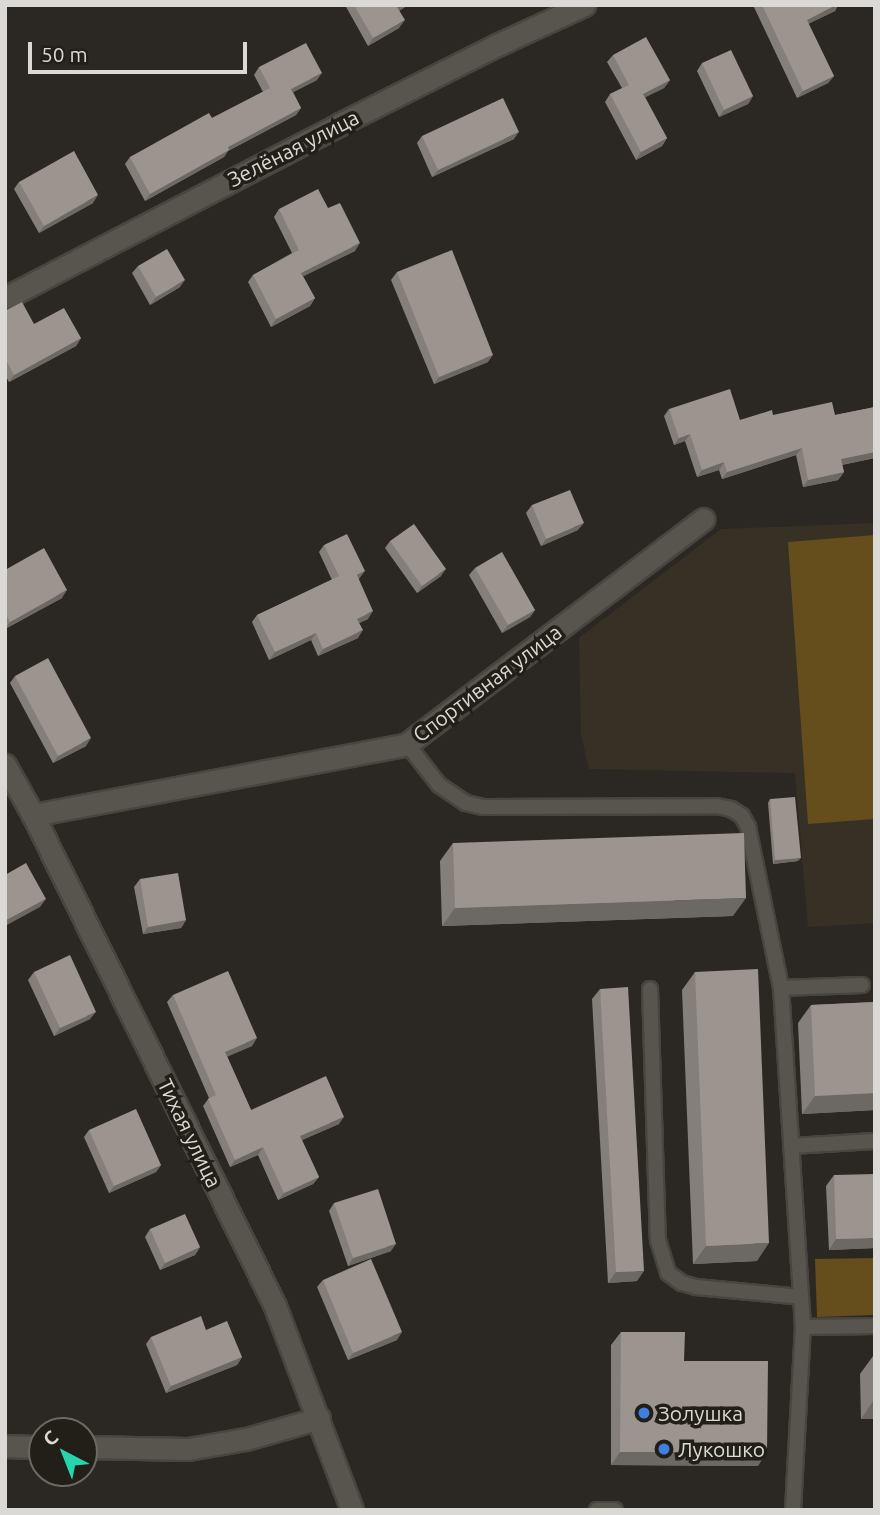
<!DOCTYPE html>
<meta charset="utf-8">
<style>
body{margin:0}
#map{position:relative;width:880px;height:1515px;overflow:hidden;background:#2b2823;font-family:Ubuntu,sans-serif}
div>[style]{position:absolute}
.built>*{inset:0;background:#373125}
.green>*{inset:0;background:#654d1c}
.roads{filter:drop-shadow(2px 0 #484540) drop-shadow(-2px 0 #484540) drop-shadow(0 2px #484540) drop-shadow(0 -2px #484540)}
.service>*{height:14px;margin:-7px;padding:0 7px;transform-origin:7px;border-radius:7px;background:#58554e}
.minor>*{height:21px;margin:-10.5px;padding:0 10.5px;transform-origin:10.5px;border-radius:10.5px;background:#58554e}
.wall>*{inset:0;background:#857f7b}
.shaded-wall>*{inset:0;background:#6c6864}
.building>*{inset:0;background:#9b948f}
.dots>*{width:19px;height:19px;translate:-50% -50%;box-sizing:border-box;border:4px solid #221f19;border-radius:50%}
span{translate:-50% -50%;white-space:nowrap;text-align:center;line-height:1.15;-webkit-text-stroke:7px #221f19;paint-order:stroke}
.street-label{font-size:21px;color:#dbd9d5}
.poi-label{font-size:21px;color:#dbd9d5}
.left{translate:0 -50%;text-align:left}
.frame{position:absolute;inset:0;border:7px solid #dbd9d5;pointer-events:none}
.north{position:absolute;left:28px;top:1417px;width:70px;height:70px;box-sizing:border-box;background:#221f19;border:2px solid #6c6964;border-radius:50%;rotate:318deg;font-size:19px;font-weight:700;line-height:28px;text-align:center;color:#dbd9d5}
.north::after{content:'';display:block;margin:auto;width:24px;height:32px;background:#27d5ad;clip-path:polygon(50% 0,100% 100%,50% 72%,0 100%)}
.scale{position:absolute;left:28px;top:42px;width:219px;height:32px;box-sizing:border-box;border:4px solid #dbd9d5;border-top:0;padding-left:9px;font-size:21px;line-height:24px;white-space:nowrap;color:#dbd9d5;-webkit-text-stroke:5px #221f19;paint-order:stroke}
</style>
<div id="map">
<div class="built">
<i style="clip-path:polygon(875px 523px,875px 923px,808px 927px,795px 773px,589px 769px,581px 735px,579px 638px,721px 529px)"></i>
</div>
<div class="green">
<i style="clip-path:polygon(875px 535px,875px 819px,808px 824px,788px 542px)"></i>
<i style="clip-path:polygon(875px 1258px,875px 1315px,817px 1317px,815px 1259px)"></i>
</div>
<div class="roads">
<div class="service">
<i style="left:407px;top:744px;width:52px;rotate:52deg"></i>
<i style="left:439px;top:785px;width:32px;rotate:34deg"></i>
<i style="left:466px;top:803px;width:17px;rotate:13deg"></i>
<i style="left:483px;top:807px;width:234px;rotate:-0.2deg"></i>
<i style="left:717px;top:806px;width:14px;rotate:12deg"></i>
<i style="left:731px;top:809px;width:13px;rotate:32deg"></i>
<i style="left:742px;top:816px;width:13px;rotate:61deg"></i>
<i style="left:748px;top:827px;width:164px;rotate:78.4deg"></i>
<i style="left:650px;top:989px;width:251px;rotate:88.2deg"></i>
<i style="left:658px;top:1240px;width:34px;rotate:73deg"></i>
<i style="left:668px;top:1273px;width:17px;rotate:36deg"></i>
<i style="left:682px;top:1283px;width:15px;rotate:16deg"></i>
<i style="left:696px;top:1287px;width:105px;rotate:5.4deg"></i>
<i style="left:791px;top:1146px;width:84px;rotate:-3.4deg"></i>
<i style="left:803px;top:1327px;width:72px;rotate:-0.8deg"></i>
<i style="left:597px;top:1510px;width:18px"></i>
<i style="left:793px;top:1510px;width:183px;rotate:-86.9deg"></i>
<i style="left:803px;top:1327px;width:340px;rotate:-93.7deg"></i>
<i style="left:781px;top:988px;width:81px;rotate:-2.1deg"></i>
</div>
<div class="minor">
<i style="left:5px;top:298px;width:377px;rotate:-27.4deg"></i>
<i style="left:340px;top:124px;width:176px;rotate:-26.7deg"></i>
<i style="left:497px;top:45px;width:96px;rotate:-24.7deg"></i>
<i style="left:5px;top:765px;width:57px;rotate:60.8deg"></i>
<i style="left:33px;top:815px;width:547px;rotate:63.76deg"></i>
<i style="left:275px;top:1306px;width:218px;rotate:69.3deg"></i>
<i style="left:33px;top:815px;width:381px;rotate:-10.7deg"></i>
<i style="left:407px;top:744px;width:372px;rotate:-37.2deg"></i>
<i style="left:5px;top:1446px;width:37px;rotate:2deg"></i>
<i style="left:84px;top:1447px;width:104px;rotate:1.1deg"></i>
<i style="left:188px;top:1449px;width:59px;rotate:-9.8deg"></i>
<i style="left:246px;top:1439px;width:76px;rotate:-16deg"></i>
</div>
</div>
<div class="wall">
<i style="clip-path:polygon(345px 5px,408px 5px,399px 11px,399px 28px,368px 46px)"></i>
<i style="clip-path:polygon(753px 5px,838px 5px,835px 11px,808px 24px,834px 76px,828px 83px,797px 98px)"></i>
<i style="clip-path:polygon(613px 55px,670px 80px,664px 88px,645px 97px,667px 138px,662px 146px,636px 160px,605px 102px,610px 94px,622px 88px,607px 62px)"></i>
<i style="clip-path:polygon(702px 63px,753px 96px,748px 104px,719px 117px,697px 71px)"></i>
<i style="clip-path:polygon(259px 67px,317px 80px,293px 92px,301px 108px,296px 115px,228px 151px,224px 157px,145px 201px,125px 164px,130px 157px,212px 118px,263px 92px,254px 75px)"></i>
<i style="clip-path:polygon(422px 136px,514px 139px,432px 177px,417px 143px)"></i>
<i style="clip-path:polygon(19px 182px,93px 203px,39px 233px,14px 189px)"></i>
<i style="clip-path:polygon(328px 208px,355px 251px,303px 276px,315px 298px,310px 306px,271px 327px,248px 282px,253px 275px,292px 253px,274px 217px,279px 209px)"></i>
<i style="clip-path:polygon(138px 266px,180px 287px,150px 305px,132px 273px)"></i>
<i style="clip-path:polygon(397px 272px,488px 362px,434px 384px,391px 280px)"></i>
<i style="clip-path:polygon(5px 311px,34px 324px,81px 338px,76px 346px,9px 382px,5px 375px)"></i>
<i style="clip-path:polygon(875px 407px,875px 458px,842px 465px,844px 472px,838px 480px,803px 487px,796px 455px,722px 479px,719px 470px,697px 477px,685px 441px,674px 445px,664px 416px,669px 409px,740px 420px,773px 415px,835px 415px)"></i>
<i style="clip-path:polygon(532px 505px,578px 530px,541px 546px,526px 513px)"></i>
<i style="clip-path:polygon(390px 541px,441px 576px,417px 593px,385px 548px)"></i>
<i style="clip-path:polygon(324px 545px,359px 579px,358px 579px,368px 619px,359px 623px,358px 638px,318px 656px,311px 640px,269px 660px,252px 622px,257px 615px,332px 580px,319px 552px)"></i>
<i style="clip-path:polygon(475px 568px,535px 610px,530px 617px,502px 633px,469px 575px)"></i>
<i style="clip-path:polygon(5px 570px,62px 598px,5px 629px)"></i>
<i style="clip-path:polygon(15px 676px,86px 746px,53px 763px,10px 683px)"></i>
<i style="clip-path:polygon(770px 799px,798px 861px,773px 864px,768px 803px)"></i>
<i style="clip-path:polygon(453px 843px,733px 916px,442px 926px,440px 861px)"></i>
<i style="clip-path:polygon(140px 879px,186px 920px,181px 928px,143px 934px,134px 887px)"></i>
<i style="clip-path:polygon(34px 972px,90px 1019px,54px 1036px,28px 980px)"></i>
<i style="clip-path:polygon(695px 972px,757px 1261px,693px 1264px,682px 990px)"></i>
<i style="clip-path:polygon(600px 989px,637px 1281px,608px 1283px,592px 999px)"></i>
<i style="clip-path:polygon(173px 995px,252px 1046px,227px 1056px,251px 1110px,339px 1124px,302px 1140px,319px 1177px,313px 1184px,278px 1200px,258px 1155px,230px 1167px,203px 1106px,209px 1098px,167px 1002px)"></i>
<i style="clip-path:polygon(875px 1002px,875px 1110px,802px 1114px,798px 1023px,811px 1005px)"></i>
<i style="clip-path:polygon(89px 1130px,161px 1165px,156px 1172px,109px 1193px,84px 1137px)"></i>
<i style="clip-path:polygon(834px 1175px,875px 1248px,829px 1250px,826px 1186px)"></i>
<i style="clip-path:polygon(334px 1203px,391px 1251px,348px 1266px,329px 1211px)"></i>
<i style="clip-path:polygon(150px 1229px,200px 1247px,195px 1255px,160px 1270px,145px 1237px)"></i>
<i style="clip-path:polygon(323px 1280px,397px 1340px,348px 1360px,317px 1287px)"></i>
<i style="clip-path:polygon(206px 1330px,242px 1357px,237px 1365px,166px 1393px,146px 1344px,151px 1337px)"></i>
<i style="clip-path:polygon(621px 1332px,684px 1361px,758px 1466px,611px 1465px,611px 1345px)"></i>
<i style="clip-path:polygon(873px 1356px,875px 1356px,875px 1419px,861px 1419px,860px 1374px)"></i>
</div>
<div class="shaded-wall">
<i style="clip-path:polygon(401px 5px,408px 5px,392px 15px,397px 7px)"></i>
<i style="clip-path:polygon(836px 5px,838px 5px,835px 11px,801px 27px,807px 20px)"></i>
<i style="clip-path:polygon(405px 20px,399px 28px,368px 46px,373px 38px)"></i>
<i style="clip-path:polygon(322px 73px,317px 80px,286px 96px,291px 89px)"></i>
<i style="clip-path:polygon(834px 76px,828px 83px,797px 98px,803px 91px)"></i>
<i style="clip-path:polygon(670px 80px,664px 88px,638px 101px,643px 94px)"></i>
<i style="clip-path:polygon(753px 96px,748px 104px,719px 117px,724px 110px)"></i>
<i style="clip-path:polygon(301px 108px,296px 115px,228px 151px,224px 157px,145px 201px,150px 194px,228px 147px)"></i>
<i style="clip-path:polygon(519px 132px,514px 139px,432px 177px,438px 170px)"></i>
<i style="clip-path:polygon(667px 138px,662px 146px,636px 160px,641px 152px)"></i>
<i style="clip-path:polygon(98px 195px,93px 203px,39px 233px,44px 226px)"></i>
<i style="clip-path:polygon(360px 243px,355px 251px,296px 280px,301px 273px)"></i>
<i style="clip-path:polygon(185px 280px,180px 287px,150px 305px,156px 297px)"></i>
<i style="clip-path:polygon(315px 298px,310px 306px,271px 327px,276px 319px)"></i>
<i style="clip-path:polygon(81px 338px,76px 346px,9px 382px,14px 375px)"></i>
<i style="clip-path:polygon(493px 355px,488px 362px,434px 384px,439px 377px)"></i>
<i style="clip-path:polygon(690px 434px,685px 441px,674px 445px,679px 438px)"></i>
<i style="clip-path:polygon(802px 448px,796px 455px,722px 479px,727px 472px)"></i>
<i style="clip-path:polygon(875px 452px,875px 458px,835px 466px,841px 459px)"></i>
<i style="clip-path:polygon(724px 462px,719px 470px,697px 477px,702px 470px)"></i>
<i style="clip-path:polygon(844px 472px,838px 480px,803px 487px,808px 480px)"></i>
<i style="clip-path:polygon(584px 523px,578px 530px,541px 546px,546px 539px)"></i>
<i style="clip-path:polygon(446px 569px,441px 576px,417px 593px,422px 586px)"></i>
<i style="clip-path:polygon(365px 571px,359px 579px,351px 583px,357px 575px)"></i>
<i style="clip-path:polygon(67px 590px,62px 598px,5px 629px,10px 622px)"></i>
<i style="clip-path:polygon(535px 610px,530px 617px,502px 633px,508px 625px)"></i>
<i style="clip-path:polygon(373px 611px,368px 619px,352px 626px,357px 619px)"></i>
<i style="clip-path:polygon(363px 630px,358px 638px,318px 656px,323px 649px)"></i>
<i style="clip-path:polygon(316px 633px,311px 640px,269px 660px,275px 652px)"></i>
<i style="clip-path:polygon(91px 738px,86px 746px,53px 763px,58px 756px)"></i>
<i style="clip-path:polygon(801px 858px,798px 861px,773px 864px,775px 860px)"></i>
<i style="clip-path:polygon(746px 898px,733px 916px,442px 926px,455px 908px)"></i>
<i style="clip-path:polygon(46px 899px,40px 907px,5px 926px,5px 921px)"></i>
<i style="clip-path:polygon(186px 920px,181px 928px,143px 934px,148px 927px)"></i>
<i style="clip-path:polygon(96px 1012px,90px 1019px,54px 1036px,60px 1028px)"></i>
<i style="clip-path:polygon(257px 1038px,252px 1046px,220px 1060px,225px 1052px)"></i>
<i style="clip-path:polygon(875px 1093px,875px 1110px,802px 1114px,815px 1096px)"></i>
<i style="clip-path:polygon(344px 1117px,339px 1124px,295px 1143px,300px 1136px)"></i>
<i style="clip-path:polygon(263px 1147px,258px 1155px,230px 1167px,235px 1160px)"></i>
<i style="clip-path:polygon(161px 1165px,156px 1172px,109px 1193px,114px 1186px)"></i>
<i style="clip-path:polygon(319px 1177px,313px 1184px,278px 1200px,284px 1193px)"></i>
<i style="clip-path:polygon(875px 1238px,875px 1248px,829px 1250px,836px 1239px)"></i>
<i style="clip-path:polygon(769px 1243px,757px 1261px,693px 1264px,706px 1246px)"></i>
<i style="clip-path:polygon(396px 1244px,391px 1251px,348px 1266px,353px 1258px)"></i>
<i style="clip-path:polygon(200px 1247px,195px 1255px,160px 1270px,165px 1263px)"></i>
<i style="clip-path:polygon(644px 1271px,637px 1281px,608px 1283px,616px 1272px)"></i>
<i style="clip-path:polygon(402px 1332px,397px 1340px,348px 1360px,353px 1353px)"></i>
<i style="clip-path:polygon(242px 1357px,237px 1365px,166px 1393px,171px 1386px)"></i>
<i style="clip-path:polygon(873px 1401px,875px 1401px,875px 1419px,861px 1419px)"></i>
<i style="clip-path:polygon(620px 1452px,767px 1452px,758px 1466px,611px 1465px)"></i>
</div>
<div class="building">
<i style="clip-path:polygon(354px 5px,401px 5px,397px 7px,405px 20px,373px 38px)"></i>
<i style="clip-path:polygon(762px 5px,836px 5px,807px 20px,834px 76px,803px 91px)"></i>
<i style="clip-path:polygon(646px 37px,670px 80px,643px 94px,667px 138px,641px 152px,610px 94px,629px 85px,613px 55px)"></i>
<i style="clip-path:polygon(306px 43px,322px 73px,291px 89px,301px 108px,228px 147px,229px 150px,150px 194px,130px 157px,209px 113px,212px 118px,270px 88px,259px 67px)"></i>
<i style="clip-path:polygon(731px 50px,753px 96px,724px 110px,702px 63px)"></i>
<i style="clip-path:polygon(503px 98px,519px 132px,438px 170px,422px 136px)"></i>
<i style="clip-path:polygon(74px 151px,98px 195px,44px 226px,19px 182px)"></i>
<i style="clip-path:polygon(318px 189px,328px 208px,340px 203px,360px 243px,301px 273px,315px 298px,276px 319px,253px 275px,299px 250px,279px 209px)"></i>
<i style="clip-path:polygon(167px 249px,185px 280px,156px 297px,138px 266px)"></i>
<i style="clip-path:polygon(452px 250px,493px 355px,439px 377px,397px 272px)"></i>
<i style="clip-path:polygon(22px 302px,34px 324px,64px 308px,81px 338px,14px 375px,5px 358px,5px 311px)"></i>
<i style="clip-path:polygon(730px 389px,740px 420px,772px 410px,773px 415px,832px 402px,835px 415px,875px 407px,875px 452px,841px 459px,844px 472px,808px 480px,802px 448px,727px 472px,724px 462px,702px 470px,690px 434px,679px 438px,669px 409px)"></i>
<i style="clip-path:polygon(570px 490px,584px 523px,546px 539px,532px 505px)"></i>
<i style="clip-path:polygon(414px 524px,446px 569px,422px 586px,390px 541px)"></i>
<i style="clip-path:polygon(347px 534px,365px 571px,357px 575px,373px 611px,357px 619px,363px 630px,323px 649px,316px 633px,275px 652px,257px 615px,339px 576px,324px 545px)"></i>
<i style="clip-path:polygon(44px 548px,67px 590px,10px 622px,5px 612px,5px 570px)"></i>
<i style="clip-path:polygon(502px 552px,535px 610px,508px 625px,475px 568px)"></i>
<i style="clip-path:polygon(48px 658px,91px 738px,58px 756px,15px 676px)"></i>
<i style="clip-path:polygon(795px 797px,801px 858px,775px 860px,770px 799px)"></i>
<i style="clip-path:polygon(744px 833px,746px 898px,455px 908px,453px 843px)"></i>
<i style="clip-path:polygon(26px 863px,46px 899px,5px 921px,5px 875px)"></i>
<i style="clip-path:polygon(178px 873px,186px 920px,148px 927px,140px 879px)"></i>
<i style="clip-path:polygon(70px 955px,96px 1012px,60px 1028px,34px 972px)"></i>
<i style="clip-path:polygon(758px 969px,769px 1243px,706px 1246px,695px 972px)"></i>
<i style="clip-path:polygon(228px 971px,257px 1038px,225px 1052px,251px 1110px,326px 1076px,344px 1117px,300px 1136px,319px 1177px,284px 1193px,263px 1147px,235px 1160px,208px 1099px,216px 1095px,173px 995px)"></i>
<i style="clip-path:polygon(628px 987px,644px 1271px,616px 1272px,600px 989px)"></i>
<i style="clip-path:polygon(875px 1002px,875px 1093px,815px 1096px,811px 1005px)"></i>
<i style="clip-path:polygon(136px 1109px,161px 1165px,114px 1186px,89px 1130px)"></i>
<i style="clip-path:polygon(875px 1174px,875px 1238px,836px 1239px,834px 1175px)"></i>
<i style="clip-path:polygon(378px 1189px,396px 1244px,353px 1258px,334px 1203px)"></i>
<i style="clip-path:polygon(185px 1214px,200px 1247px,165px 1263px,150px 1229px)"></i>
<i style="clip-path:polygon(371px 1259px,402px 1332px,353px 1353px,323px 1280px)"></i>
<i style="clip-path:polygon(201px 1316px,206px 1330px,227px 1321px,242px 1357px,171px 1386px,151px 1337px)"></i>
<i style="clip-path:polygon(621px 1332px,685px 1332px,684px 1361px,768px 1361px,767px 1452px,620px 1452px)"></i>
<i style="clip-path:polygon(873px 1356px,875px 1356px,875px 1401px,873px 1401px)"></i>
</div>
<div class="dots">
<i style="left:644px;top:1413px;background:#3f7fe0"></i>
<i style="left:664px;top:1449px;background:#3f7fe0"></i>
</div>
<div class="street-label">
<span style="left:293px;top:148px;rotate:-27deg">Зелёная улица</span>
<span style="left:487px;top:683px;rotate:-37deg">Спортивная улица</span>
<span style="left:190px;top:1133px;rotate:64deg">Тихая улица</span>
</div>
<div class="poi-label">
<span class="left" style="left:658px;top:1413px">Золушка</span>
<span class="left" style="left:678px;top:1449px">Лукошко</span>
</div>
<div class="frame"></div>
<div class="north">С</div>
<div class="scale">50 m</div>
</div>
